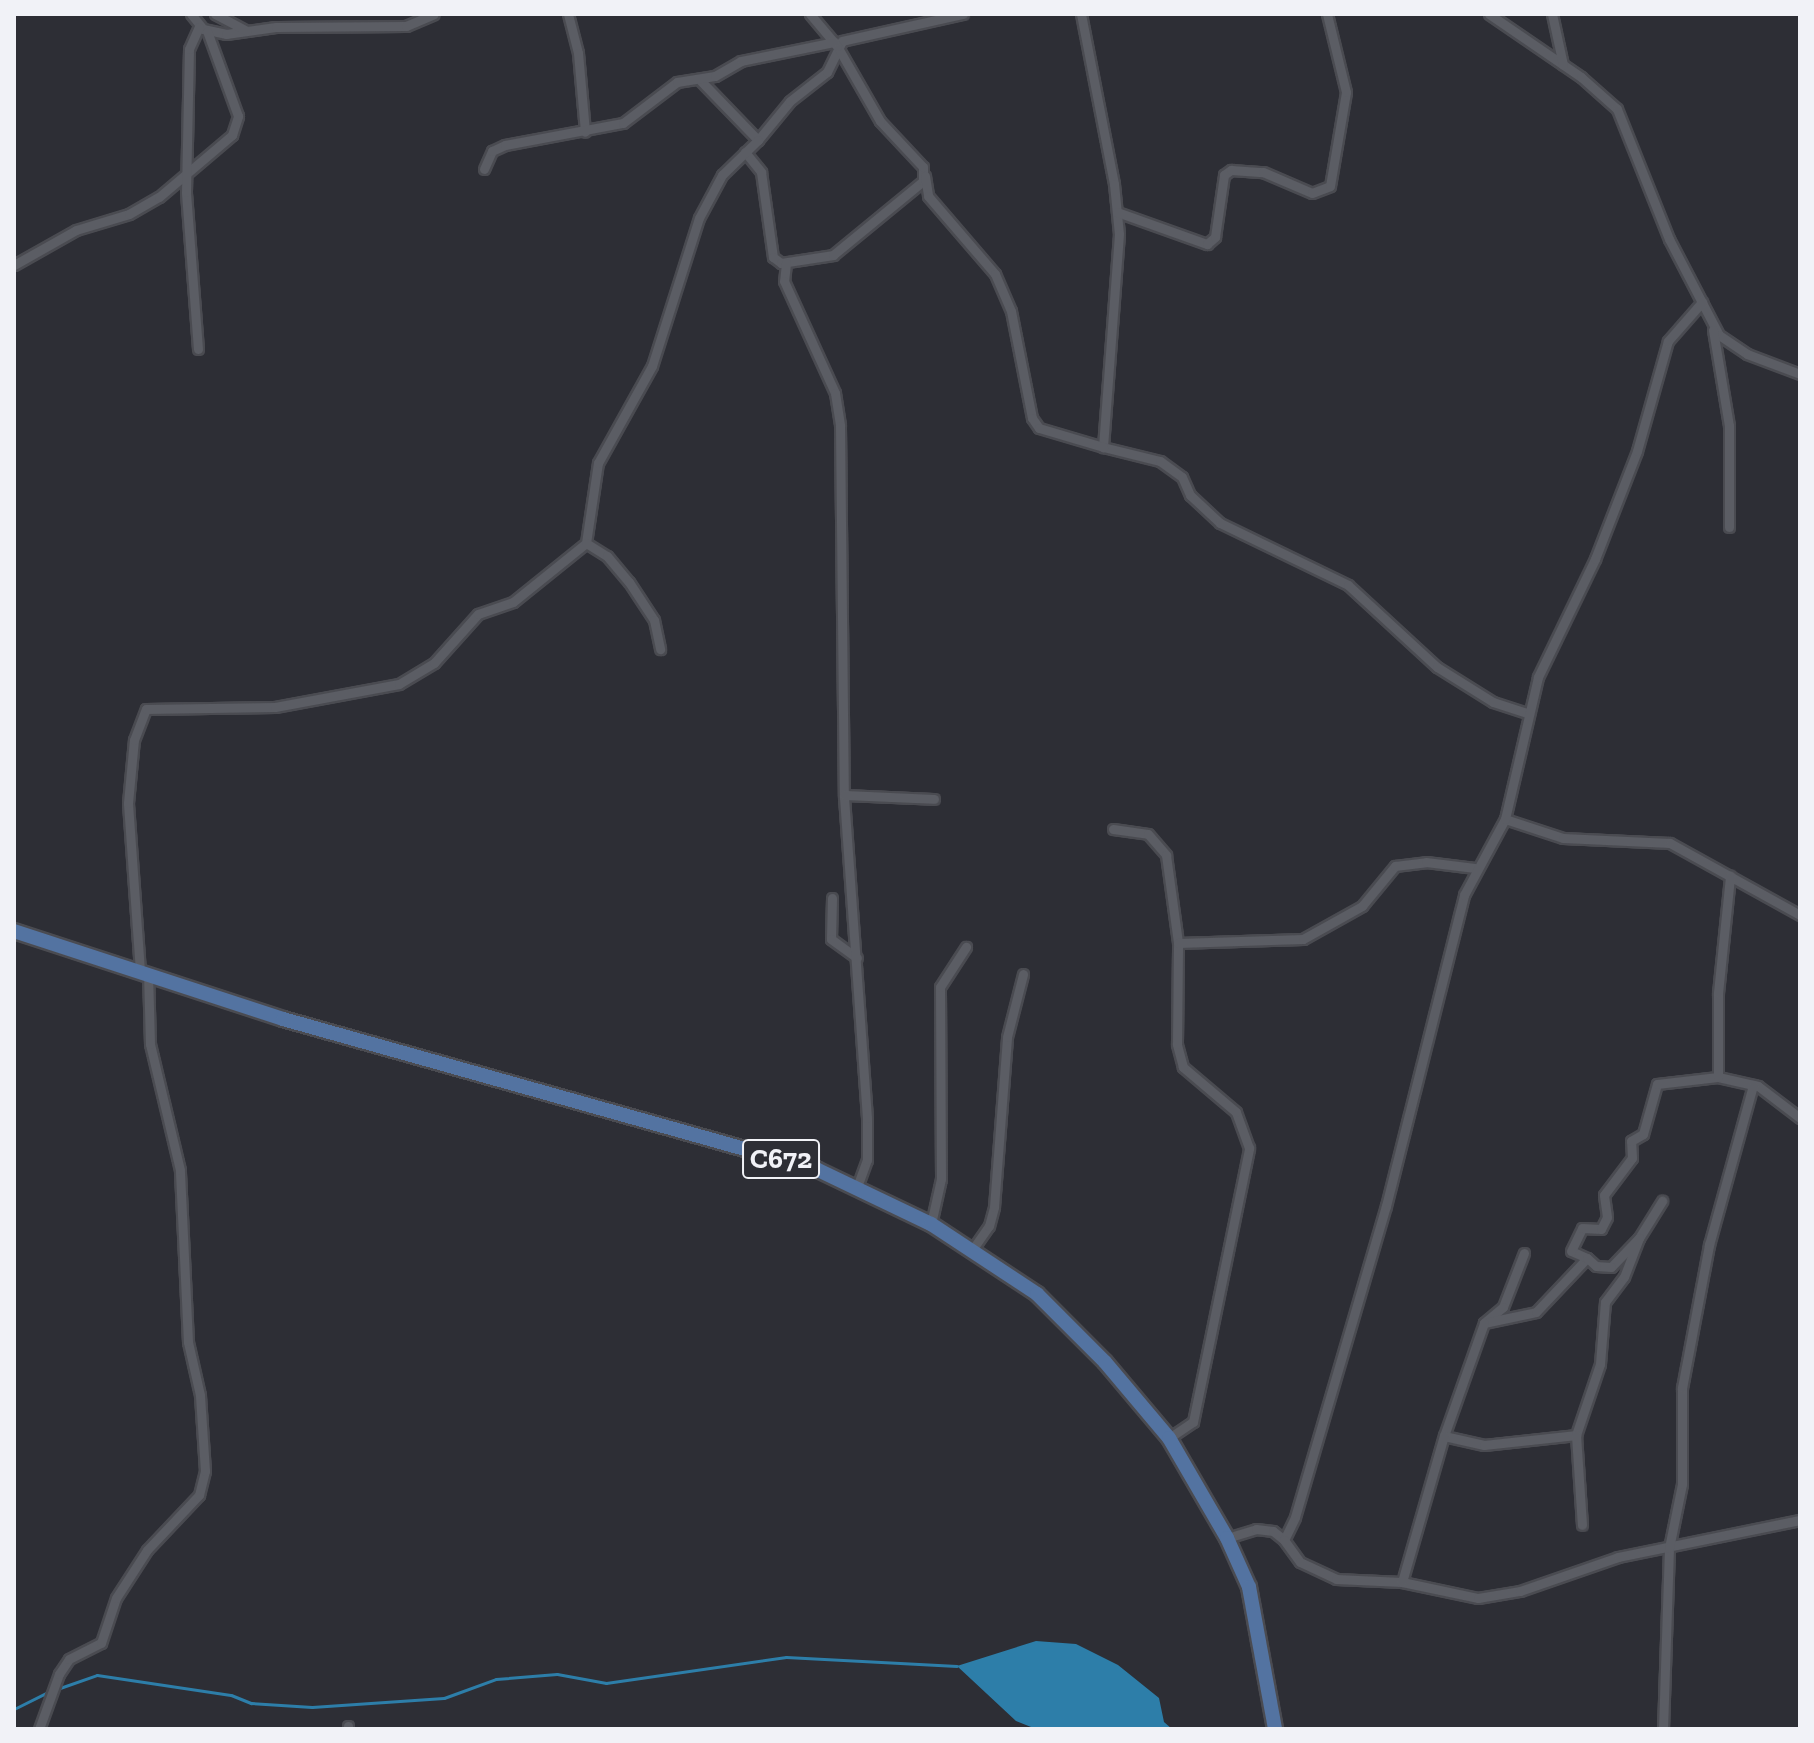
<!DOCTYPE html>
<style>
body{margin:0}
#map{position:relative;width:1814px;height:1743px;overflow:hidden;background:#2d2e35;font-family:"Zilla Slab",serif}
div>[style]{position:absolute}
.water>*{inset:0;background:#2d7ea9}
.stream>*{height:3px;margin:-1.5px;padding:0 1.5px;transform-origin:1.5px;border-radius:1.5px;background:#2d7ea9}
.roads{filter:drop-shadow(2px 0 #4a4b51) drop-shadow(-2px 0 #4a4b51) drop-shadow(0 2px #4a4b51) drop-shadow(0 -2px #4a4b51)}
.minor>*{height:9px;margin:-4.5px;padding:0 4.5px;transform-origin:4.5px;border-radius:4.5px;background:#5b5d64}
.primary>*{height:14px;margin:-7px;padding:0 7px;transform-origin:7px;border-radius:7px;background:#5373a1}
span{translate:-50% -50%;white-space:nowrap;text-align:center;line-height:1.15;-webkit-text-stroke:8px #2d2e35;paint-order:stroke}
.shield-label span{padding:2px 6px;background:#2d2e35;border:2px solid;border-radius:6px;-webkit-text-stroke-width:0}
.shield-label{font-size:28px;color:#f1f2f7;font-weight:700}
.frame{position:absolute;inset:0;border:16px solid #f1f2f7;pointer-events:none}
</style>
<div id="map">
<div class="water">
<i style="clip-path:polygon(1036px 1641px,1076px 1644px,1118px 1665px,1159px 1698px,1164px 1722px,1172px 1729px,1036px 1729px,1016px 1721px,957px 1666px)"></i>
</div>
<div class="stream">
<i style="left:57px;top:1689px;width:42px;rotate:-19.3deg"></i>
<i style="left:97px;top:1675px;width:135px;rotate:8.5deg"></i>
<i style="left:231px;top:1695px;width:22px;rotate:22deg"></i>
<i style="left:251px;top:1703px;width:61px;rotate:3.8deg"></i>
<i style="left:312px;top:1707px;width:132px;rotate:-3.9deg"></i>
<i style="left:444px;top:1698px;width:55px;rotate:-20.1deg"></i>
<i style="left:496px;top:1679px;width:61px;rotate:-4.7deg"></i>
<i style="left:557px;top:1674px;width:50px;rotate:10.4deg"></i>
<i style="left:606px;top:1683px;width:182px;rotate:-8.2deg"></i>
<i style="left:786px;top:1657px;width:171px;rotate:3deg"></i>
<i style="left:14px;top:1709px;width:40px;rotate:-26.6deg"></i>
</div>
<div class="roads">
<div class="minor">
<i style="left:191px;top:14px;width:19px;rotate:51deg"></i>
<i style="left:203px;top:29px;width:24px;rotate:12deg"></i>
<i style="left:226px;top:34px;width:50px;rotate:-8deg"></i>
<i style="left:276px;top:27px;width:130px;rotate:-0.4deg"></i>
<i style="left:406px;top:26px;width:30px;rotate:-23deg"></i>
<i style="left:215px;top:14px;width:36px;rotate:28deg"></i>
<i style="left:568px;top:14px;width:40px;rotate:75.6deg"></i>
<i style="left:578px;top:53px;width:79px;rotate:84.9deg"></i>
<i style="left:1081px;top:14px;width:173px;rotate:79deg"></i>
<i style="left:1114px;top:184px;width:50px;rotate:84.3deg"></i>
<i style="left:1119px;top:234px;width:214px;rotate:94.3deg"></i>
<i style="left:1103px;top:447px;width:59px;rotate:13.8deg"></i>
<i style="left:1160px;top:461px;width:27px;rotate:36deg"></i>
<i style="left:1182px;top:477px;width:20px;rotate:66deg"></i>
<i style="left:1190px;top:495px;width:41px;rotate:43deg"></i>
<i style="left:1220px;top:523px;width:142px;rotate:25.8deg"></i>
<i style="left:1348px;top:585px;width:121px;rotate:42.7deg"></i>
<i style="left:1437px;top:667px;width:66px;rotate:32deg"></i>
<i style="left:1493px;top:702px;width:38px;rotate:18deg"></i>
<i style="left:1489px;top:14px;width:112px;rotate:34.4deg"></i>
<i style="left:1581px;top:77px;width:48px;rotate:41.6deg"></i>
<i style="left:1617px;top:109px;width:140px;rotate:68.2deg"></i>
<i style="left:1669px;top:239px;width:108px;rotate:62.5deg"></i>
<i style="left:1719px;top:335px;width:34px;rotate:34deg"></i>
<i style="left:1747px;top:354px;width:57px;rotate:20.7deg"></i>
<i style="left:1552px;top:14px;width:52px;rotate:77.8deg"></i>
<i style="left:699px;top:79px;width:85px;rotate:46deg"></i>
<i style="left:758px;top:140px;width:50px;rotate:-50.6deg"></i>
<i style="left:790px;top:101px;width:47px;rotate:-38.1deg"></i>
<i style="left:827px;top:72px;width:34px;rotate:-64deg"></i>
<i style="left:842px;top:41px;width:124px;rotate:-12.6deg"></i>
<i style="left:745px;top:152px;width:26px;rotate:51deg"></i>
<i style="left:761px;top:172px;width:86px;rotate:82deg"></i>
<i style="left:773px;top:257px;width:10px;rotate:37deg"></i>
<i style="left:781px;top:263px;width:53px;rotate:-8.7deg"></i>
<i style="left:833px;top:255px;width:117px;rotate:-39.4deg"></i>
<i style="left:923px;top:181px;width:14px;rotate:-90deg"></i>
<i style="left:923px;top:167px;width:63px;rotate:-133.1deg"></i>
<i style="left:880px;top:121px;width:86px;rotate:-119.8deg"></i>
<i style="left:837px;top:46px;width:42px;rotate:-130.2deg"></i>
<i style="left:484px;top:169px;width:20px;rotate:-66deg"></i>
<i style="left:492px;top:151px;width:14px;rotate:-25deg"></i>
<i style="left:505px;top:145px;width:120px;rotate:-10.6deg"></i>
<i style="left:623px;top:123px;width:68px;rotate:-37.2deg"></i>
<i style="left:677px;top:82px;width:38px;rotate:-9deg"></i>
<i style="left:715px;top:76px;width:30px;rotate:-30deg"></i>
<i style="left:741px;top:61px;width:95px;rotate:-11.5deg"></i>
<i style="left:925px;top:176px;width:20px;rotate:81deg"></i>
<i style="left:928px;top:196px;width:103px;rotate:49.3deg"></i>
<i style="left:995px;top:274px;width:40px;rotate:66.6deg"></i>
<i style="left:1011px;top:311px;width:109px;rotate:78.9deg"></i>
<i style="left:1032px;top:418px;width:12px;rotate:55deg"></i>
<i style="left:1039px;top:428px;width:67px;rotate:16.5deg"></i>
<i style="left:1117px;top:212px;width:96px;rotate:19.6deg"></i>
<i style="left:1207px;top:244px;width:11px;rotate:-41deg"></i>
<i style="left:1215px;top:237px;width:63px;rotate:-81.7deg"></i>
<i style="left:1224px;top:175px;width:9px;rotate:-36deg"></i>
<i style="left:1231px;top:170px;width:32px;rotate:4deg"></i>
<i style="left:1263px;top:172px;width:53px;rotate:23.2deg"></i>
<i style="left:1312px;top:193px;width:19px;rotate:-21deg"></i>
<i style="left:1330px;top:186px;width:95px;rotate:-80.3deg"></i>
<i style="left:1346px;top:92px;width:80px;rotate:-103.7deg"></i>
<i style="left:786px;top:263px;width:18px;rotate:96deg"></i>
<i style="left:784px;top:281px;width:123px;rotate:65.5deg"></i>
<i style="left:835px;top:393px;width:33px;rotate:81deg"></i>
<i style="left:840px;top:426px;width:369px;rotate:89.4deg"></i>
<i style="left:14px;top:265px;width:71px;rotate:-29.4deg"></i>
<i style="left:76px;top:230px;width:55px;rotate:-16.8deg"></i>
<i style="left:129px;top:214px;width:34px;rotate:-30deg"></i>
<i style="left:159px;top:197px;width:96px;rotate:-40.3deg"></i>
<i style="left:232px;top:135px;width:20px;rotate:-72deg"></i>
<i style="left:238px;top:116px;width:90px;rotate:-110deg"></i>
<i style="left:1713px;top:330px;width:97px;rotate:80.5deg"></i>
<i style="left:1729px;top:426px;width:101px;rotate:90deg"></i>
<i style="left:198px;top:349px;width:157px;rotate:-94.4deg"></i>
<i style="left:186px;top:192px;width:143px;rotate:-88.8deg"></i>
<i style="left:189px;top:49px;width:24px;rotate:-66deg"></i>
<i style="left:586px;top:543px;width:81px;rotate:-81.5deg"></i>
<i style="left:598px;top:463px;width:111px;rotate:-60.9deg"></i>
<i style="left:652px;top:366px;width:155px;rotate:-72.4deg"></i>
<i style="left:699px;top:218px;width:49px;rotate:-61.9deg"></i>
<i style="left:722px;top:175px;width:50px;rotate:-44.2deg"></i>
<i style="left:1505px;top:819px;width:61px;rotate:18.1deg"></i>
<i style="left:1563px;top:838px;width:107px;rotate:2.7deg"></i>
<i style="left:1670px;top:843px;width:149px;rotate:29deg"></i>
<i style="left:1113px;top:829px;width:35px;rotate:8deg"></i>
<i style="left:1148px;top:834px;width:28px;rotate:49deg"></i>
<i style="left:1166px;top:855px;width:89px;rotate:82.2deg"></i>
<i style="left:832px;top:898px;width:41px;rotate:91.4deg"></i>
<i style="left:831px;top:939px;width:32px;rotate:36deg"></i>
<i style="left:140px;top:971px;width:168px;rotate:-94.1deg"></i>
<i style="left:128px;top:803px;width:63px;rotate:-84.6deg"></i>
<i style="left:134px;top:740px;width:33px;rotate:-69deg"></i>
<i style="left:146px;top:709px;width:129px;rotate:-0.9deg"></i>
<i style="left:275px;top:707px;width:126px;rotate:-10.5deg"></i>
<i style="left:399px;top:684px;width:41px;rotate:-31deg"></i>
<i style="left:434px;top:663px;width:66px;rotate:-48.1deg"></i>
<i style="left:478px;top:614px;width:37px;rotate:-19deg"></i>
<i style="left:513px;top:602px;width:94px;rotate:-38.9deg"></i>
<i style="left:586px;top:543px;width:25px;rotate:32deg"></i>
<i style="left:607px;top:556px;width:34px;rotate:50deg"></i>
<i style="left:629px;top:582px;width:45px;rotate:56.7deg"></i>
<i style="left:654px;top:620px;width:30px;rotate:78deg"></i>
<i style="left:1718px;top:1077px;width:41px;rotate:12.7deg"></i>
<i style="left:1758px;top:1086px;width:53px;rotate:37.3deg"></i>
<i style="left:857px;top:1187px;width:29px;rotate:-70deg"></i>
<i style="left:867px;top:1160px;width:42px;rotate:-90deg"></i>
<i style="left:867px;top:1118px;width:324px;rotate:-94.1deg"></i>
<i style="left:844px;top:795px;width:90px;rotate:2.5deg"></i>
<i style="left:931px;top:1224px;width:46px;rotate:-77.5deg"></i>
<i style="left:941px;top:1179px;width:192px;rotate:-90.3deg"></i>
<i style="left:940px;top:987px;width:48px;rotate:-57deg"></i>
<i style="left:1639px;top:1238px;width:44px;rotate:-58.1deg"></i>
<i style="left:972px;top:1250px;width:29px;rotate:-55deg"></i>
<i style="left:989px;top:1226px;width:20px;rotate:-75deg"></i>
<i style="left:994px;top:1207px;width:170px;rotate:-85.6deg"></i>
<i style="left:1007px;top:1037px;width:65px;rotate:-75.7deg"></i>
<i style="left:1524px;top:1253px;width:58px;rotate:111.3deg"></i>
<i style="left:1503px;top:1307px;width:25px;rotate:140deg"></i>
<i style="left:1484px;top:1323px;width:53px;rotate:-11.9deg"></i>
<i style="left:1536px;top:1312px;width:74px;rotate:-46.6deg"></i>
<i style="left:1587px;top:1258px;width:17px;rotate:-156deg"></i>
<i style="left:1571px;top:1251px;width:25px;rotate:-64deg"></i>
<i style="left:1582px;top:1228px;width:19px;rotate:3deg"></i>
<i style="left:1601px;top:1229px;width:13px;rotate:-63deg"></i>
<i style="left:1607px;top:1217px;width:22px;rotate:-98deg"></i>
<i style="left:1604px;top:1195px;width:46px;rotate:-52.9deg"></i>
<i style="left:1632px;top:1158px;width:17px;rotate:-93deg"></i>
<i style="left:1631px;top:1141px;width:14px;rotate:-30deg"></i>
<i style="left:1643px;top:1134px;width:52px;rotate:-74.4deg"></i>
<i style="left:1657px;top:1084px;width:61px;rotate:-6.5deg"></i>
<i style="left:1718px;top:1077px;width:84px;rotate:-90deg"></i>
<i style="left:1718px;top:993px;width:118px;rotate:-84.1deg"></i>
<i style="left:1484px;top:1323px;width:120px;rotate:109.5deg"></i>
<i style="left:1444px;top:1436px;width:41px;rotate:12.7deg"></i>
<i style="left:1484px;top:1445px;width:93px;rotate:-6.2deg"></i>
<i style="left:1576px;top:1435px;width:75px;rotate:-71.3deg"></i>
<i style="left:1600px;top:1364px;width:62px;rotate:-85.4deg"></i>
<i style="left:1605px;top:1302px;width:31px;rotate:-53deg"></i>
<i style="left:1624px;top:1277px;width:42px;rotate:-69deg"></i>
<i style="left:1639px;top:1238px;width:40px;rotate:134deg"></i>
<i style="left:1611px;top:1267px;width:15px;rotate:-176deg"></i>
<i style="left:1596px;top:1266px;width:12px;rotate:-138deg"></i>
<i style="left:1576px;top:1435px;width:90px;rotate:86.2deg"></i>
<i style="left:1169px;top:1438px;width:29px;rotate:-34deg"></i>
<i style="left:1193px;top:1422px;width:280px;rotate:-78.4deg"></i>
<i style="left:1249px;top:1148px;width:38px;rotate:-110deg"></i>
<i style="left:1236px;top:1112px;width:70px;rotate:-139.7deg"></i>
<i style="left:1183px;top:1067px;width:24px;rotate:-105deg"></i>
<i style="left:1177px;top:1044px;width:101px;rotate:-89.4deg"></i>
<i style="left:1178px;top:943px;width:125px;rotate:-1.8deg"></i>
<i style="left:1303px;top:939px;width:68px;rotate:-29.2deg"></i>
<i style="left:1362px;top:906px;width:52px;rotate:-50.5deg"></i>
<i style="left:1395px;top:866px;width:31px;rotate:-7deg"></i>
<i style="left:1426px;top:862px;width:49px;rotate:7deg"></i>
<i style="left:1227px;top:1538px;width:30px;rotate:-17deg"></i>
<i style="left:1256px;top:1529px;width:17px;rotate:7deg"></i>
<i style="left:1273px;top:1531px;width:14px;rotate:39deg"></i>
<i style="left:1284px;top:1540px;width:25px;rotate:-64deg"></i>
<i style="left:1295px;top:1517px;width:324px;rotate:-73.7deg"></i>
<i style="left:1386px;top:1206px;width:321px;rotate:-75.9deg"></i>
<i style="left:1464px;top:895px;width:86px;rotate:-61.7deg"></i>
<i style="left:1505px;top:819px;width:146px;rotate:-76.9deg"></i>
<i style="left:1538px;top:677px;width:131px;rotate:-64.2deg"></i>
<i style="left:1595px;top:559px;width:116px;rotate:-68.7deg"></i>
<i style="left:1637px;top:451px;width:114px;rotate:-74.3deg"></i>
<i style="left:1668px;top:341px;width:52px;rotate:-48.9deg"></i>
<i style="left:1284px;top:1540px;width:27px;rotate:54deg"></i>
<i style="left:1300px;top:1562px;width:40px;rotate:25deg"></i>
<i style="left:1336px;top:1579px;width:66px;rotate:2.6deg"></i>
<i style="left:1402px;top:1582px;width:78px;rotate:11.9deg"></i>
<i style="left:1478px;top:1598px;width:43px;rotate:-9.5deg"></i>
<i style="left:1520px;top:1591px;width:104px;rotate:-19.1deg"></i>
<i style="left:1618px;top:1557px;width:186px;rotate:-11.5deg"></i>
<i style="left:1402px;top:1582px;width:152px;rotate:-74deg"></i>
<i style="left:348px;top:1726px;width:3px;rotate:90deg"></i>
<i style="left:39px;top:1729px;width:59px;rotate:-70deg"></i>
<i style="left:59px;top:1674px;width:18px;rotate:-56deg"></i>
<i style="left:69px;top:1659px;width:36px;rotate:-27deg"></i>
<i style="left:101px;top:1643px;width:47px;rotate:-71.6deg"></i>
<i style="left:116px;top:1598px;width:57px;rotate:-57.1deg"></i>
<i style="left:147px;top:1550px;width:76px;rotate:-46.6deg"></i>
<i style="left:199px;top:1495px;width:25px;rotate:-76deg"></i>
<i style="left:205px;top:1471px;width:76px;rotate:-93.8deg"></i>
<i style="left:200px;top:1395px;width:54px;rotate:-102.8deg"></i>
<i style="left:188px;top:1342px;width:172px;rotate:-92.7deg"></i>
<i style="left:180px;top:1170px;width:130px;rotate:-103.4deg"></i>
<i style="left:150px;top:1044px;width:70px;rotate:-91.6deg"></i>
<i style="left:1663px;top:1729px;width:181px;rotate:-88.1deg"></i>
<i style="left:1669px;top:1548px;width:65px;rotate:-78.5deg"></i>
<i style="left:1682px;top:1484px;width:96px;rotate:-90deg"></i>
<i style="left:1682px;top:1388px;width:146px;rotate:-79.3deg"></i>
<i style="left:1709px;top:1245px;width:166px;rotate:-74.6deg"></i>
</div>
<div class="primary">
<i style="left:14px;top:931px;width:283px;rotate:18.1deg"></i>
<i style="left:283px;top:1019px;width:554px;rotate:15.72deg"></i>
<i style="left:816px;top:1169px;width:127px;rotate:25.6deg"></i>
<i style="left:931px;top:1224px;width:127px;rotate:33.4deg"></i>
<i style="left:1037px;top:1294px;width:96px;rotate:45deg"></i>
<i style="left:1105px;top:1362px;width:99px;rotate:49.9deg"></i>
<i style="left:1169px;top:1438px;width:116px;rotate:59.9deg"></i>
<i style="left:1227px;top:1538px;width:54px;rotate:65.8deg"></i>
<i style="left:1249px;top:1587px;width:144px;rotate:79.6deg"></i>
</div>
</div>
<div class="shield-label">
<span style="left:781px;top:1159px">C672</span>
</div>
<div class="frame"></div>
</div>
